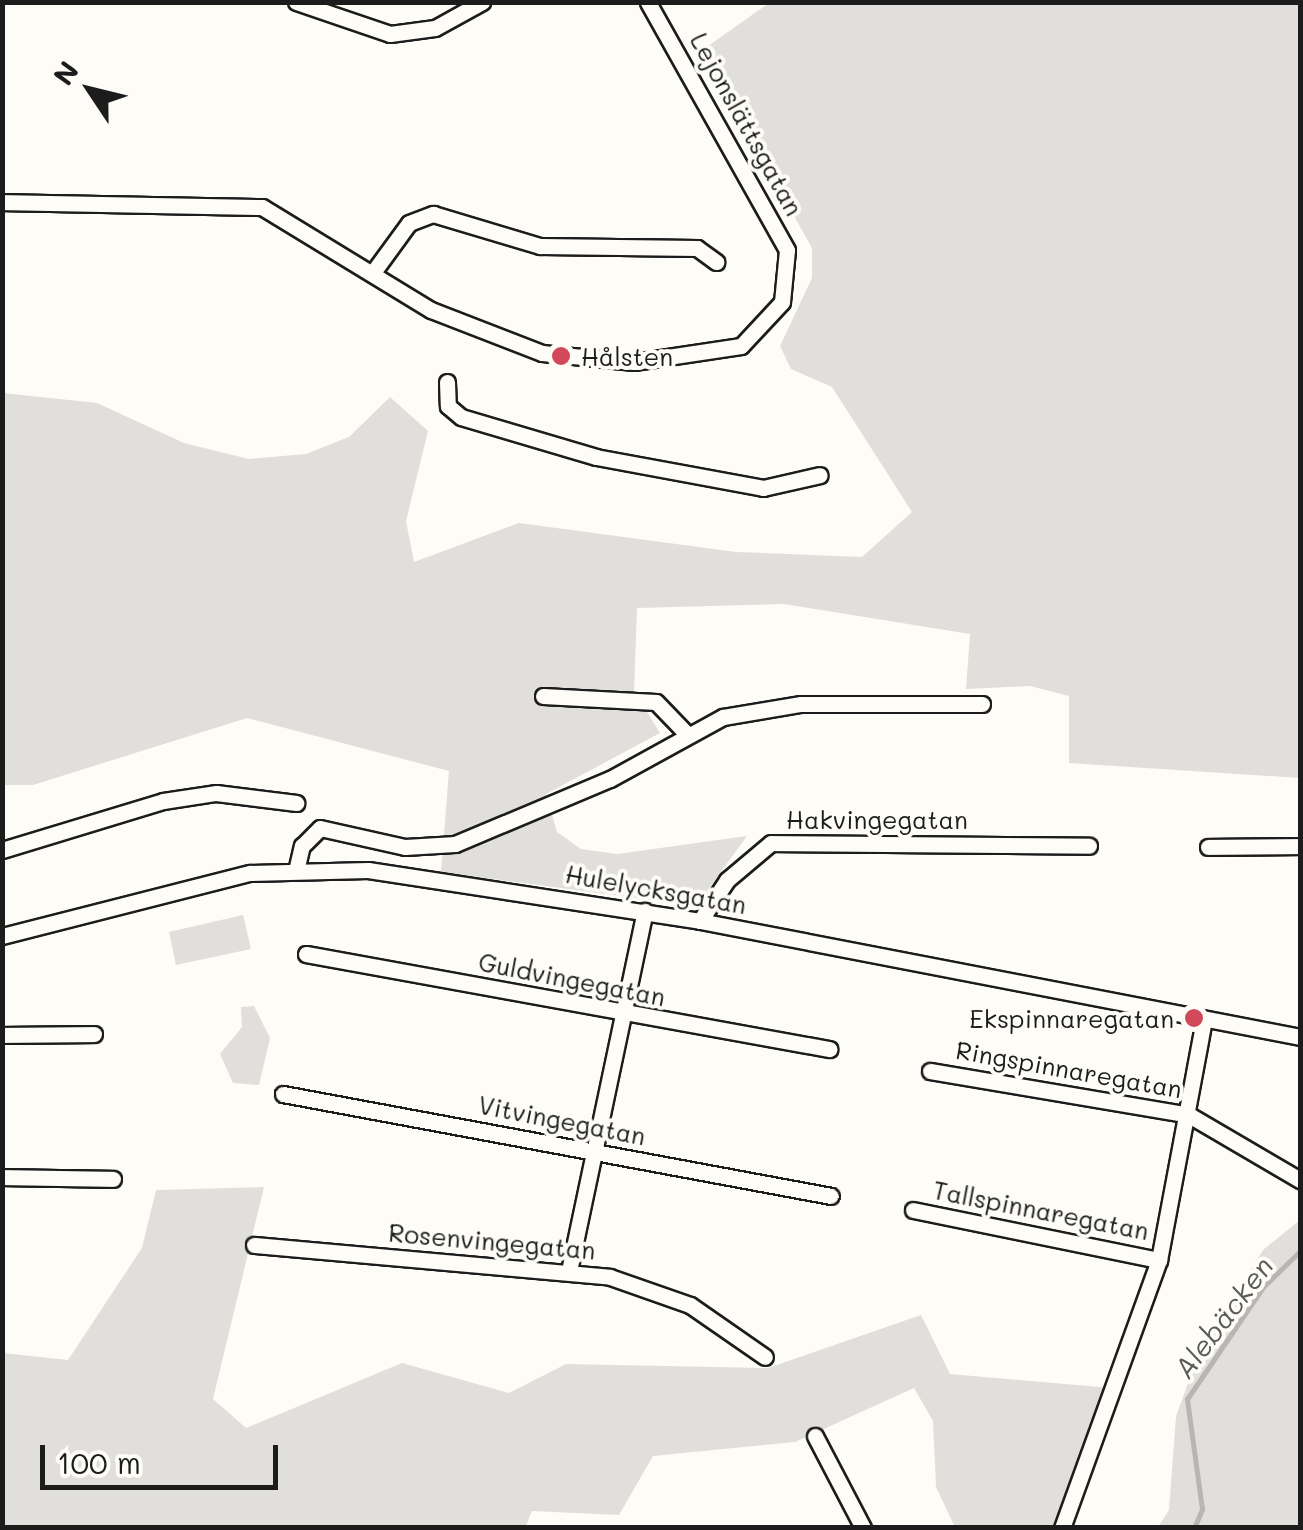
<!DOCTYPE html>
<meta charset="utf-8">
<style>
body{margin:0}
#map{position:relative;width:1303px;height:1530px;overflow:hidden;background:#fdfcf7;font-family:Mali,sans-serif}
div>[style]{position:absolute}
.green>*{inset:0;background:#e0dfdb}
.stream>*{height:5px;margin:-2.5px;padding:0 2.5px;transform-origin:2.5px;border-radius:2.5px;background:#b7b6b2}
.roads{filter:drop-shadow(2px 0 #1c1c1c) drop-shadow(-2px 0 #1c1c1c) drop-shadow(0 2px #1c1c1c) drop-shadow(0 -2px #1c1c1c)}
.street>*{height:15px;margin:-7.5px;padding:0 7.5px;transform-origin:7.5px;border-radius:7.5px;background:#fdfcf7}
.dots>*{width:28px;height:28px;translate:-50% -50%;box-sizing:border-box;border:5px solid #fdfcf7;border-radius:50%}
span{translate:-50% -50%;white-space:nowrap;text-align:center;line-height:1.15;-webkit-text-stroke:8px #fdfcf7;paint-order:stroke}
.street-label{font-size:25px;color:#1c1c1c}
.poi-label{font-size:25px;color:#1c1c1c}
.left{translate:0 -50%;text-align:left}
.right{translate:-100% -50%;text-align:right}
.water-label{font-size:28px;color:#5a5a58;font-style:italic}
.frame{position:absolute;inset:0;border:5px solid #1c1c1c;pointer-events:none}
.north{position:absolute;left:40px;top:40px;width:100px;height:100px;-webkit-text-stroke:8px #fdfcf7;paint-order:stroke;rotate:305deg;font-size:28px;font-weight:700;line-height:40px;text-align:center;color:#1c1c1c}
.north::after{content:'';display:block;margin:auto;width:35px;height:45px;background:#1c1c1c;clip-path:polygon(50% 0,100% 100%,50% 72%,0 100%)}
.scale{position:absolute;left:40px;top:1445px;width:238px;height:45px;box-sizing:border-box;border:5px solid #1c1c1c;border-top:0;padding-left:12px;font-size:30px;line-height:35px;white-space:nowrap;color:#1c1c1c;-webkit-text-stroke:8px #fdfcf7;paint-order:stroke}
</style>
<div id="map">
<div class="green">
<i style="clip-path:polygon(769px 3px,1300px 3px,1300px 778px,1069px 763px,1069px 696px,1030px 686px,966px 689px,970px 634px,784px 604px,637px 608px,634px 691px,660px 733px,546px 794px,557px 832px,581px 849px,617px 854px,747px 836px,696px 906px,441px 872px,449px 771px,247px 718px,33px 785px,3px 785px,3px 393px,97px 403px,184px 443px,249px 459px,306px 454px,349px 437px,390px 397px,428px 431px,406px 521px,414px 562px,519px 523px,736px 552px,862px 557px,912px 512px,832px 387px,791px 369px,780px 346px,812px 278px,812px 248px,701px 51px)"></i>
<i style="clip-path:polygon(243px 915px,251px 949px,176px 965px,169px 932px)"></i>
<i style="clip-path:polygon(254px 1006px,270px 1038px,259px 1085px,233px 1083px,220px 1054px,242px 1027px,241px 1007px)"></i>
<i style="clip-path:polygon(264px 1187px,213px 1399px,246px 1428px,402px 1363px,509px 1393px,566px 1364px,768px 1368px,921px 1315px,950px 1374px,1111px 1388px,1063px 1527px,955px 1527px,936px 1487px,933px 1421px,914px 1388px,795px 1442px,653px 1456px,619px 1515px,532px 1511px,525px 1528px,3px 1528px,3px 1353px,68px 1360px,142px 1248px,156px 1190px)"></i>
<i style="clip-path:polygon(1300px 1220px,1300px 1527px,1158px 1527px,1169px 1510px,1176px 1416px,1197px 1359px,1263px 1250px)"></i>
</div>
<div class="stream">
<i style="left:1194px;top:1528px;width:21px;rotate:-67deg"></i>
<i style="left:1202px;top:1509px;width:111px;rotate:-97.8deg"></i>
<i style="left:1187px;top:1399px;width:135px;rotate:-55.8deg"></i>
<i style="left:1263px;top:1287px;width:52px;rotate:-44.2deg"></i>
</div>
<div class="roads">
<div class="street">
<i style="left:296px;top:2px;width:99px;rotate:18.8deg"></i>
<i style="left:390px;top:34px;width:45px;rotate:-7.6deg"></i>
<i style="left:435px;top:28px;width:54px;rotate:-29deg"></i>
<i style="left:2px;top:202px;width:260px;rotate:1.1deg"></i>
<i style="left:262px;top:207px;width:198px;rotate:31.4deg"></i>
<i style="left:431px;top:310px;width:119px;rotate:21.2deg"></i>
<i style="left:542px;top:353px;width:92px;rotate:5.6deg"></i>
<i style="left:634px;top:362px;width:108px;rotate:-8.5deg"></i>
<i style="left:741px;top:346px;width:60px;rotate:-47deg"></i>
<i style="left:782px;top:302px;width:52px;rotate:-84.5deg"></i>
<i style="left:787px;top:250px;width:284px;rotate:-119.3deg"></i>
<i style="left:374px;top:271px;width:59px;rotate:-53.9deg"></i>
<i style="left:409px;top:223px;width:26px;rotate:-21deg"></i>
<i style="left:433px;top:214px;width:112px;rotate:16.7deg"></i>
<i style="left:540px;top:246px;width:157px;rotate:0.7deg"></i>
<i style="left:697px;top:248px;width:24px;rotate:36deg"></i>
<i style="left:447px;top:382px;width:24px;rotate:88deg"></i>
<i style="left:448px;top:406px;width:17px;rotate:40deg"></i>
<i style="left:461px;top:417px;width:141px;rotate:16.5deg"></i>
<i style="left:596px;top:457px;width:170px;rotate:10.5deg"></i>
<i style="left:763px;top:488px;width:58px;rotate:-12.8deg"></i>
<i style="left:543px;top:696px;width:113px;rotate:3deg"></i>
<i style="left:656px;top:702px;width:42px;rotate:46deg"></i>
<i style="left:1208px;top:847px;width:92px;rotate:-0.6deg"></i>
<i style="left:2px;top:850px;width:168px;rotate:-16.9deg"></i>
<i style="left:163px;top:801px;width:54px;rotate:-8.6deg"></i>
<i style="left:216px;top:793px;width:81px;rotate:7.1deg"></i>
<i style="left:296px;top:871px;width:26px;rotate:-77deg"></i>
<i style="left:302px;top:846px;width:25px;rotate:-45deg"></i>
<i style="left:320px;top:828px;width:87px;rotate:12.6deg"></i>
<i style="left:405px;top:847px;width:50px;rotate:-3.4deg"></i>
<i style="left:455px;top:844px;width:168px;rotate:-22.8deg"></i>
<i style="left:610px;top:779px;width:129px;rotate:-28.8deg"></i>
<i style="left:723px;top:717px;width:79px;rotate:-9.5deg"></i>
<i style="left:801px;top:704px;width:181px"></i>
<i style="left:700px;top:921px;width:49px;rotate:-56.6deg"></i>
<i style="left:727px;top:880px;width:57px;rotate:-40.1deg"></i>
<i style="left:771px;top:843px;width:318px;rotate:0.5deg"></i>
<i style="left:2px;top:936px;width:256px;rotate:-14.3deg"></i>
<i style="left:250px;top:873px;width:118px;rotate:-1.5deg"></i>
<i style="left:368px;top:870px;width:336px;rotate:8.7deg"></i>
<i style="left:700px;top:921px;width:611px;rotate:10.94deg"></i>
<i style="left:306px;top:954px;width:532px;rotate:10.3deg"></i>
<i style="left:2px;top:1035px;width:92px;rotate:-0.6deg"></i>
<i style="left:930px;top:1071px;width:263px;rotate:9.6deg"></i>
<i style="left:1189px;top:1115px;width:129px;rotate:30.4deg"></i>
<i style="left:283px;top:1094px;width:557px;rotate:10.54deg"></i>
<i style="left:2px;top:1177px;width:111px;rotate:1deg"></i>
<i style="left:913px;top:1210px;width:251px;rotate:11.5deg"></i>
<i style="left:254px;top:1245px;width:357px;rotate:5.1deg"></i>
<i style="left:610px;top:1277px;width:85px;rotate:19.3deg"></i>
<i style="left:690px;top:1305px;width:91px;rotate:34.7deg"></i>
<i style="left:569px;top:1271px;width:368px;rotate:-78.1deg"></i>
<i style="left:815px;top:1436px;width:104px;rotate:62.4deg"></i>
<i style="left:1062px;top:1528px;width:285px;rotate:-70.1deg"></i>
<i style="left:1159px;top:1260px;width:244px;rotate:-79.4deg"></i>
</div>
</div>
<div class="dots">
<i style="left:561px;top:356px;background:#d1495b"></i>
<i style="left:1194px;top:1018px;background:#d1495b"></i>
</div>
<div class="street-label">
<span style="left:747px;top:124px;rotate:61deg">Lejonslättsgatan</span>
<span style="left:877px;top:819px">Hakvingegatan</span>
<span style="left:656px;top:889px;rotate:10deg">Hulelycksgatan</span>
<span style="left:572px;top:979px;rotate:11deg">Guldvingegatan</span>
<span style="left:1069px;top:1069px;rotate:10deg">Ringspinnaregatan</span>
<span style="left:562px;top:1120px;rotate:11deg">Vitvingegatan</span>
<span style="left:1041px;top:1210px;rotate:11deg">Tallspinnaregatan</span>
<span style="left:492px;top:1241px;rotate:5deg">Rosenvingegatan</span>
</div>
<div class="poi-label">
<span class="left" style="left:581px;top:356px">Hålsten</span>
<span class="right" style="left:1174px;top:1018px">Ekspinnaregatan</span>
</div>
<div class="water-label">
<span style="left:1223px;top:1317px;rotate:-53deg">Alebäcken</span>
</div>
<div class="frame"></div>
<div class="north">N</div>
<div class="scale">100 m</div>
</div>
